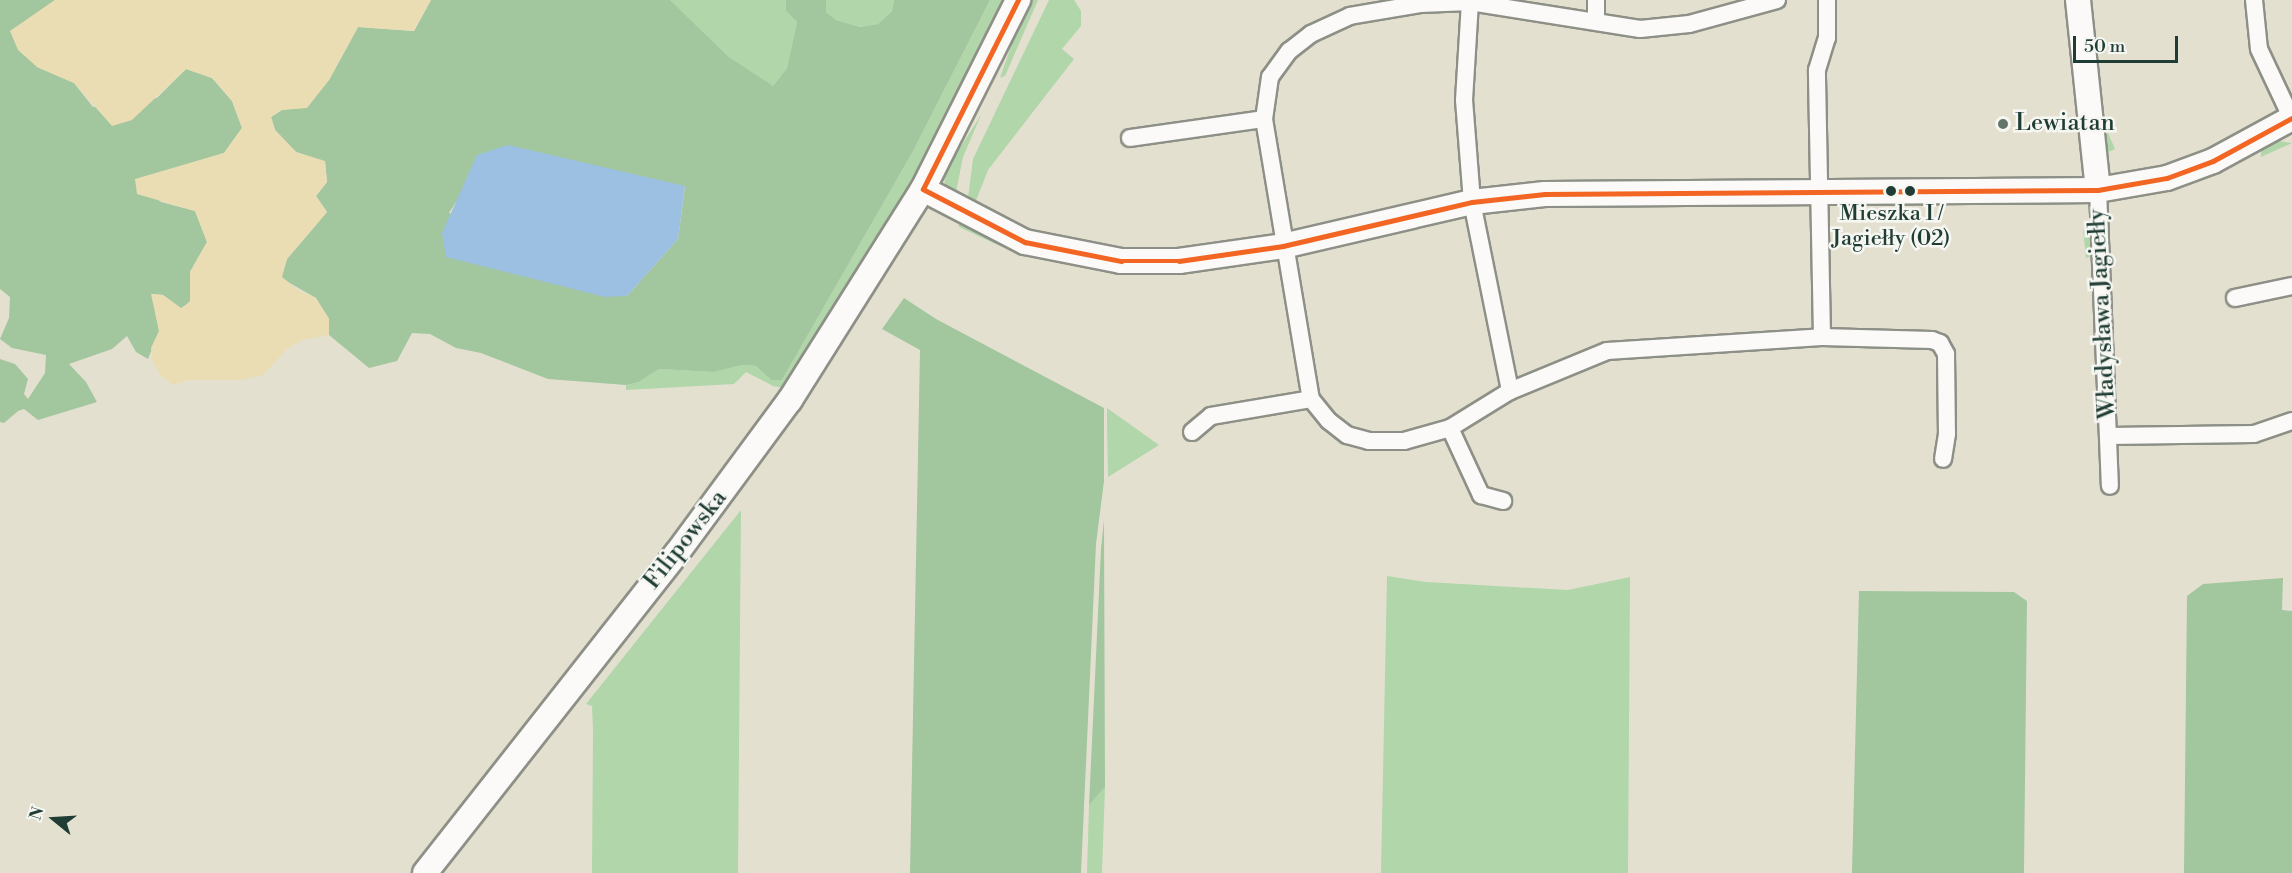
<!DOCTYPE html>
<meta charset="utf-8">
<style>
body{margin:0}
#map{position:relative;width:2292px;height:873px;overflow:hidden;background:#e4e0d0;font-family:"Libre Bodoni",serif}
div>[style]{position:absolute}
.green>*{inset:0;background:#b0d6aa}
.forest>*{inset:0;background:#a2c69e}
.sand>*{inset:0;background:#eaddb4}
.water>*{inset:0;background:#9bc0e2}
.roads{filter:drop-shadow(2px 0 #8d9086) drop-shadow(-2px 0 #8d9086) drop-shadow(0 2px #8d9086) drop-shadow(0 -2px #8d9086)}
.street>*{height:16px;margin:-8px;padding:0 8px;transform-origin:8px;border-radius:8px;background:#fbfaf8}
.secondary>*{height:24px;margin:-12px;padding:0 12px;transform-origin:12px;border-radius:12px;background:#fbfaf8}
.bus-1>*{height:4.5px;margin:-2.25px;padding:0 2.25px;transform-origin:2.25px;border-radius:2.25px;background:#f26522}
.dots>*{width:16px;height:16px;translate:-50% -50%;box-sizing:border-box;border:3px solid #f6f6f2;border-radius:50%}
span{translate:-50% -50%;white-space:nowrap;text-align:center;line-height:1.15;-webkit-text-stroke:5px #f6f6f2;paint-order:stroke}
.bus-label{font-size:22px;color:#1f3d34}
.poi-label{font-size:24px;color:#1f3d34}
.left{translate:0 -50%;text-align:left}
.street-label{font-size:24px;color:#1f3d34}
.north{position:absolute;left:24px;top:789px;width:60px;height:60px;-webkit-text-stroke:4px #f6f6f2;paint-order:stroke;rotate:288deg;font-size:16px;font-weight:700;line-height:24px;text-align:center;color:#1f3d34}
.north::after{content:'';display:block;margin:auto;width:21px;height:27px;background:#1f3d34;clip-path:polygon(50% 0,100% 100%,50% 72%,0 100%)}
.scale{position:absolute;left:2073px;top:36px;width:105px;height:27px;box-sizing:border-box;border:3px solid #1f3d34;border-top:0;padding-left:8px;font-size:18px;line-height:21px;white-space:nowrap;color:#1f3d34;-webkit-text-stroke:4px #f6f6f2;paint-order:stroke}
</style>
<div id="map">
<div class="green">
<i style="clip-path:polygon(670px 0,786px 0,786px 11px,797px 22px,787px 68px,773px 86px,760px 79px,729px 57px)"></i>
<i style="clip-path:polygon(826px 0,894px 0,892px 11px,878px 24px,860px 27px,836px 20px,826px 12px)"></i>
<i style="clip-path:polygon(990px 0,1008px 0,882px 237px,791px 382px,783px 388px,773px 386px,746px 372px,734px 384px,626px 390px,626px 385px,639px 382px,659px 369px,714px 372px,742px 365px,756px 366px,771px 380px,782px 380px,912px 153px)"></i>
<i style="clip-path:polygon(1027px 0,1038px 0,1005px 76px,1000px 78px)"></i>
<i style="clip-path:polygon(1049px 0,1074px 0,1081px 11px,1081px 26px,1062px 49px,1074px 59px,988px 170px,975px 203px,968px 198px,973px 159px)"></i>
<i style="clip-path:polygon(981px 115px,963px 157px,955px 197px,945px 187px,944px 173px)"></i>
<i style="clip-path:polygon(2108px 133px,2115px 149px,2106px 153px,2103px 136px)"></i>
<i style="clip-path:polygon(2278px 141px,2292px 143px,2261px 157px,2261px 150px)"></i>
<i style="clip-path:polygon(958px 220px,1004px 248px,959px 227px)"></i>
<i style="clip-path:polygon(2089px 224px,2092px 256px,2086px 258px,2083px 229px)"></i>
<i style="clip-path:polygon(1107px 408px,1159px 445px,1108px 477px,1107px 423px)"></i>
<i style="clip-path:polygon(741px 510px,738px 873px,592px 873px,593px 730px,592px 706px,586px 704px)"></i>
<i style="clip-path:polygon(1387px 576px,1426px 582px,1568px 590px,1630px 577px,1628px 873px,1381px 873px)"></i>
<i style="clip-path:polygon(1105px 787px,1102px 873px,1087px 873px,1089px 805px)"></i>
</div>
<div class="forest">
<i style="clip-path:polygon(0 0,55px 0,11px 31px,37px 67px,74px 83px,93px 107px,157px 98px,186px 69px,212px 78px,232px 101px,242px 128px,224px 153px,135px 180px,161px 202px,195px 211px,207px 242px,190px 272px,190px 301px,182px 309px,163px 295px,152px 294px,159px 331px,148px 359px,136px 352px,127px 336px,112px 349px,69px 364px,86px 382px,97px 402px,38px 420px,24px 409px,18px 411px,4px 423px,0 422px,0 359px,15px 364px,28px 379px,24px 394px,28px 399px,45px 373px,46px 355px,12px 348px,0 339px,9px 318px,10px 297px,0 289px)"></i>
<i style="clip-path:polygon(evenodd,431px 0,670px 0,729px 57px,773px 86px,787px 68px,797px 22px,786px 11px,786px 0,826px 0,826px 12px,836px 20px,860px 27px,878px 24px,892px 11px,894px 0,990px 0,912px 153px,782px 380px,771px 380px,756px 366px,742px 365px,714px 372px,659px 369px,639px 382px,626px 385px,548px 379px,481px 353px,456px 348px,430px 334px,412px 333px,397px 361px,369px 368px,329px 335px,329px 319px,316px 298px,281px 278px,287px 259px,327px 212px,316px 196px,327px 182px,325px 162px,296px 152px,275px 130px,271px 117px,282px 110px,307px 107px,329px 80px,358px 27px,414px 31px,431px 0,685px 187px,678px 239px,627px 296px,449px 213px,461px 194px,685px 187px)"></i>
<i style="clip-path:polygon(904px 298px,936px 319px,1104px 408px,1104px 481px,1096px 544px,1081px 873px,910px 873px,920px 350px,882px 329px)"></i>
<i style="clip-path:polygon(1104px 520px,1105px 787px,1089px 805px,1101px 549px)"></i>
<i style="clip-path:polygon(2283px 578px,2282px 610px,2292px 611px,2292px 873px,2184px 873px,2187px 596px,2203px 584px)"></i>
<i style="clip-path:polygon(1859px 591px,2014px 592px,2027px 601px,2024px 873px,1852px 873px)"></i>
</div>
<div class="sand">
<i style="clip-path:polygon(55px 0,431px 0,414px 31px,358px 27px,329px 80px,307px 108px,282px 110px,271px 117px,275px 130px,296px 152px,325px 161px,327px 182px,316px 196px,327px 212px,287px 259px,282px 277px,298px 290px,316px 298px,329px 319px,329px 335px,302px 340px,286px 350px,263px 375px,241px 380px,188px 380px,173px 385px,160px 375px,152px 360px,151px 348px,159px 331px,151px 294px,163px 295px,181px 308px,190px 302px,190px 272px,207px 242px,195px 211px,137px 194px,135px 179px,224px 153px,242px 128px,232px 101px,212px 78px,186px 69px,132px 120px,112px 126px,74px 83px,37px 67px,18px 50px,10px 31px)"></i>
</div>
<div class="water">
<i style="clip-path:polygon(508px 145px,685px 186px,678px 239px,627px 296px,605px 297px,446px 257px,442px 233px,477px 155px)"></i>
</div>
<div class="roads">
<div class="street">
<i style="left:1777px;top:0;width:91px;rotate:164.7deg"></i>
<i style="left:1689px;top:24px;width:49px;rotate:174.2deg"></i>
<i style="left:1640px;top:29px;width:172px;rotate:-171deg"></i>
<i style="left:1470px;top:2px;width:50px;rotate:177.7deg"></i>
<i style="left:1420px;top:4px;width:71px;rotate:170.3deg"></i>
<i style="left:1350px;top:16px;width:43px;rotate:155.2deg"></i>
<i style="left:1311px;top:34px;width:28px;rotate:142deg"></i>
<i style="left:1289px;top:51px;width:32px;rotate:126deg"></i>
<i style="left:1270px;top:77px;width:42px;rotate:98.1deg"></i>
<i style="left:1264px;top:119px;width:284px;rotate:80.5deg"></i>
<i style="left:1311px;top:399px;width:28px;rotate:51deg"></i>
<i style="left:1329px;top:421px;width:23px;rotate:38deg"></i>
<i style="left:1347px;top:435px;width:23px;rotate:15deg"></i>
<i style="left:1369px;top:441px;width:35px"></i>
<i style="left:1404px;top:441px;width:48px;rotate:-15.8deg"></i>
<i style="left:1450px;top:428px;width:70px;rotate:-31.7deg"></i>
<i style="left:1510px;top:391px;width:105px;rotate:-22.4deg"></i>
<i style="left:1607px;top:351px;width:215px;rotate:-3.7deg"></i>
<i style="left:1822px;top:337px;width:110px;rotate:1.6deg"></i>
<i style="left:1932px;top:340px;width:9px;rotate:21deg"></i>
<i style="left:1940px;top:343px;width:13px;rotate:61deg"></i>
<i style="left:1946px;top:354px;width:80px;rotate:89.3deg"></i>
<i style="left:1947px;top:434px;width:25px;rotate:99deg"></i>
<i style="left:2254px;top:0;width:49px;rotate:84.2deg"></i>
<i style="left:2259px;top:49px;width:77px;rotate:64.8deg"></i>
<i style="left:1470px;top:2px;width:98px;rotate:93.5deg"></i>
<i style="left:1464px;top:100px;width:102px;rotate:85.5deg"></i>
<i style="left:1472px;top:202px;width:193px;rotate:78.6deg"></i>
<i style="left:1596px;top:20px;width:20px;rotate:-90deg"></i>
<i style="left:1130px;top:138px;width:135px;rotate:-8.1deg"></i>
<i style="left:2098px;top:190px;width:296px;rotate:87.7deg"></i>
<i style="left:2235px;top:298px;width:58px;rotate:-11.9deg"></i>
<i style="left:1822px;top:337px;width:267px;rotate:-91.1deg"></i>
<i style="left:1817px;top:70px;width:34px;rotate:-73deg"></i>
<i style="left:1827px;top:38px;width:38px;rotate:-90deg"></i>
<i style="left:1450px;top:428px;width:74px;rotate:65.2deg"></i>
<i style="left:1481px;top:495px;width:23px;rotate:15deg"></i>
<i style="left:1192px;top:432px;width:25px;rotate:-40deg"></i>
<i style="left:1211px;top:416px;width:101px;rotate:-9.6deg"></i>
<i style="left:2109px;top:436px;width:145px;rotate:-0.8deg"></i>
<i style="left:2254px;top:434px;width:40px;rotate:-18.9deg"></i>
</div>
<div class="secondary">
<i style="left:2078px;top:0;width:191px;rotate:84deg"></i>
<i style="left:923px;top:189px;width:115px;rotate:27.5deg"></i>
<i style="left:1025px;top:242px;width:98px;rotate:11.2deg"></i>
<i style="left:1121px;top:261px;width:58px"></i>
<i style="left:1179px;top:261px;width:105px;rotate:-8.2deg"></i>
<i style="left:1283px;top:246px;width:194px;rotate:-13.1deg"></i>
<i style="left:1472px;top:202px;width:73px;rotate:-6.3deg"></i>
<i style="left:1545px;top:194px;width:553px;rotate:-0.41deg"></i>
<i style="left:2098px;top:190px;width:70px;rotate:-9.9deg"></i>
<i style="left:2167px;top:178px;width:49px;rotate:-20.3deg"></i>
<i style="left:2213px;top:161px;width:90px;rotate:-28.6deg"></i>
<i style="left:425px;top:873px;width:407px;rotate:-51.8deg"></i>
<i style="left:677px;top:553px;width:190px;rotate:-53.6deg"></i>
<i style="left:790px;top:400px;width:249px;rotate:-57.8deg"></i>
<i style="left:923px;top:189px;width:212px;rotate:-63.3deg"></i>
</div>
</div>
<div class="bus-1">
<i style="left:923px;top:189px;width:115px;rotate:27.5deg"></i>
<i style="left:1025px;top:242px;width:98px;rotate:11.2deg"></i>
<i style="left:1121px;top:261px;width:58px"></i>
<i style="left:1179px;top:261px;width:105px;rotate:-8.2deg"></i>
<i style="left:1283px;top:246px;width:194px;rotate:-13.1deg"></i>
<i style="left:1472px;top:202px;width:73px;rotate:-6.3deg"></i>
<i style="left:1545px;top:194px;width:553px;rotate:-0.41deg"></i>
<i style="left:2098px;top:190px;width:70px;rotate:-9.9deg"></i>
<i style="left:2167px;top:178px;width:49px;rotate:-20.3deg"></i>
<i style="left:2213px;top:161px;width:90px;rotate:-28.6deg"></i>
<i style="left:923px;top:189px;width:212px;rotate:-63.3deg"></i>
</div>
<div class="dots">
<i style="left:2003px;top:124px;background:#64766b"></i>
<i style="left:1891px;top:191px;background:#1f3d34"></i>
<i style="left:1910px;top:191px;background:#1f3d34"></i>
</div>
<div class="bus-label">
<span style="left:1891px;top:226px">Mieszka I /<br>Jagiełły (02)</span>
</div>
<div class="poi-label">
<span class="left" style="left:2015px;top:124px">Lewiatan</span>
</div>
<div class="street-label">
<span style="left:2103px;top:314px;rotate:-93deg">Władysława Jagiełły</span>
<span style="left:686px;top:540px;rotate:-52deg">Filipowska</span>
</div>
<div class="north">N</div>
<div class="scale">50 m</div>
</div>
